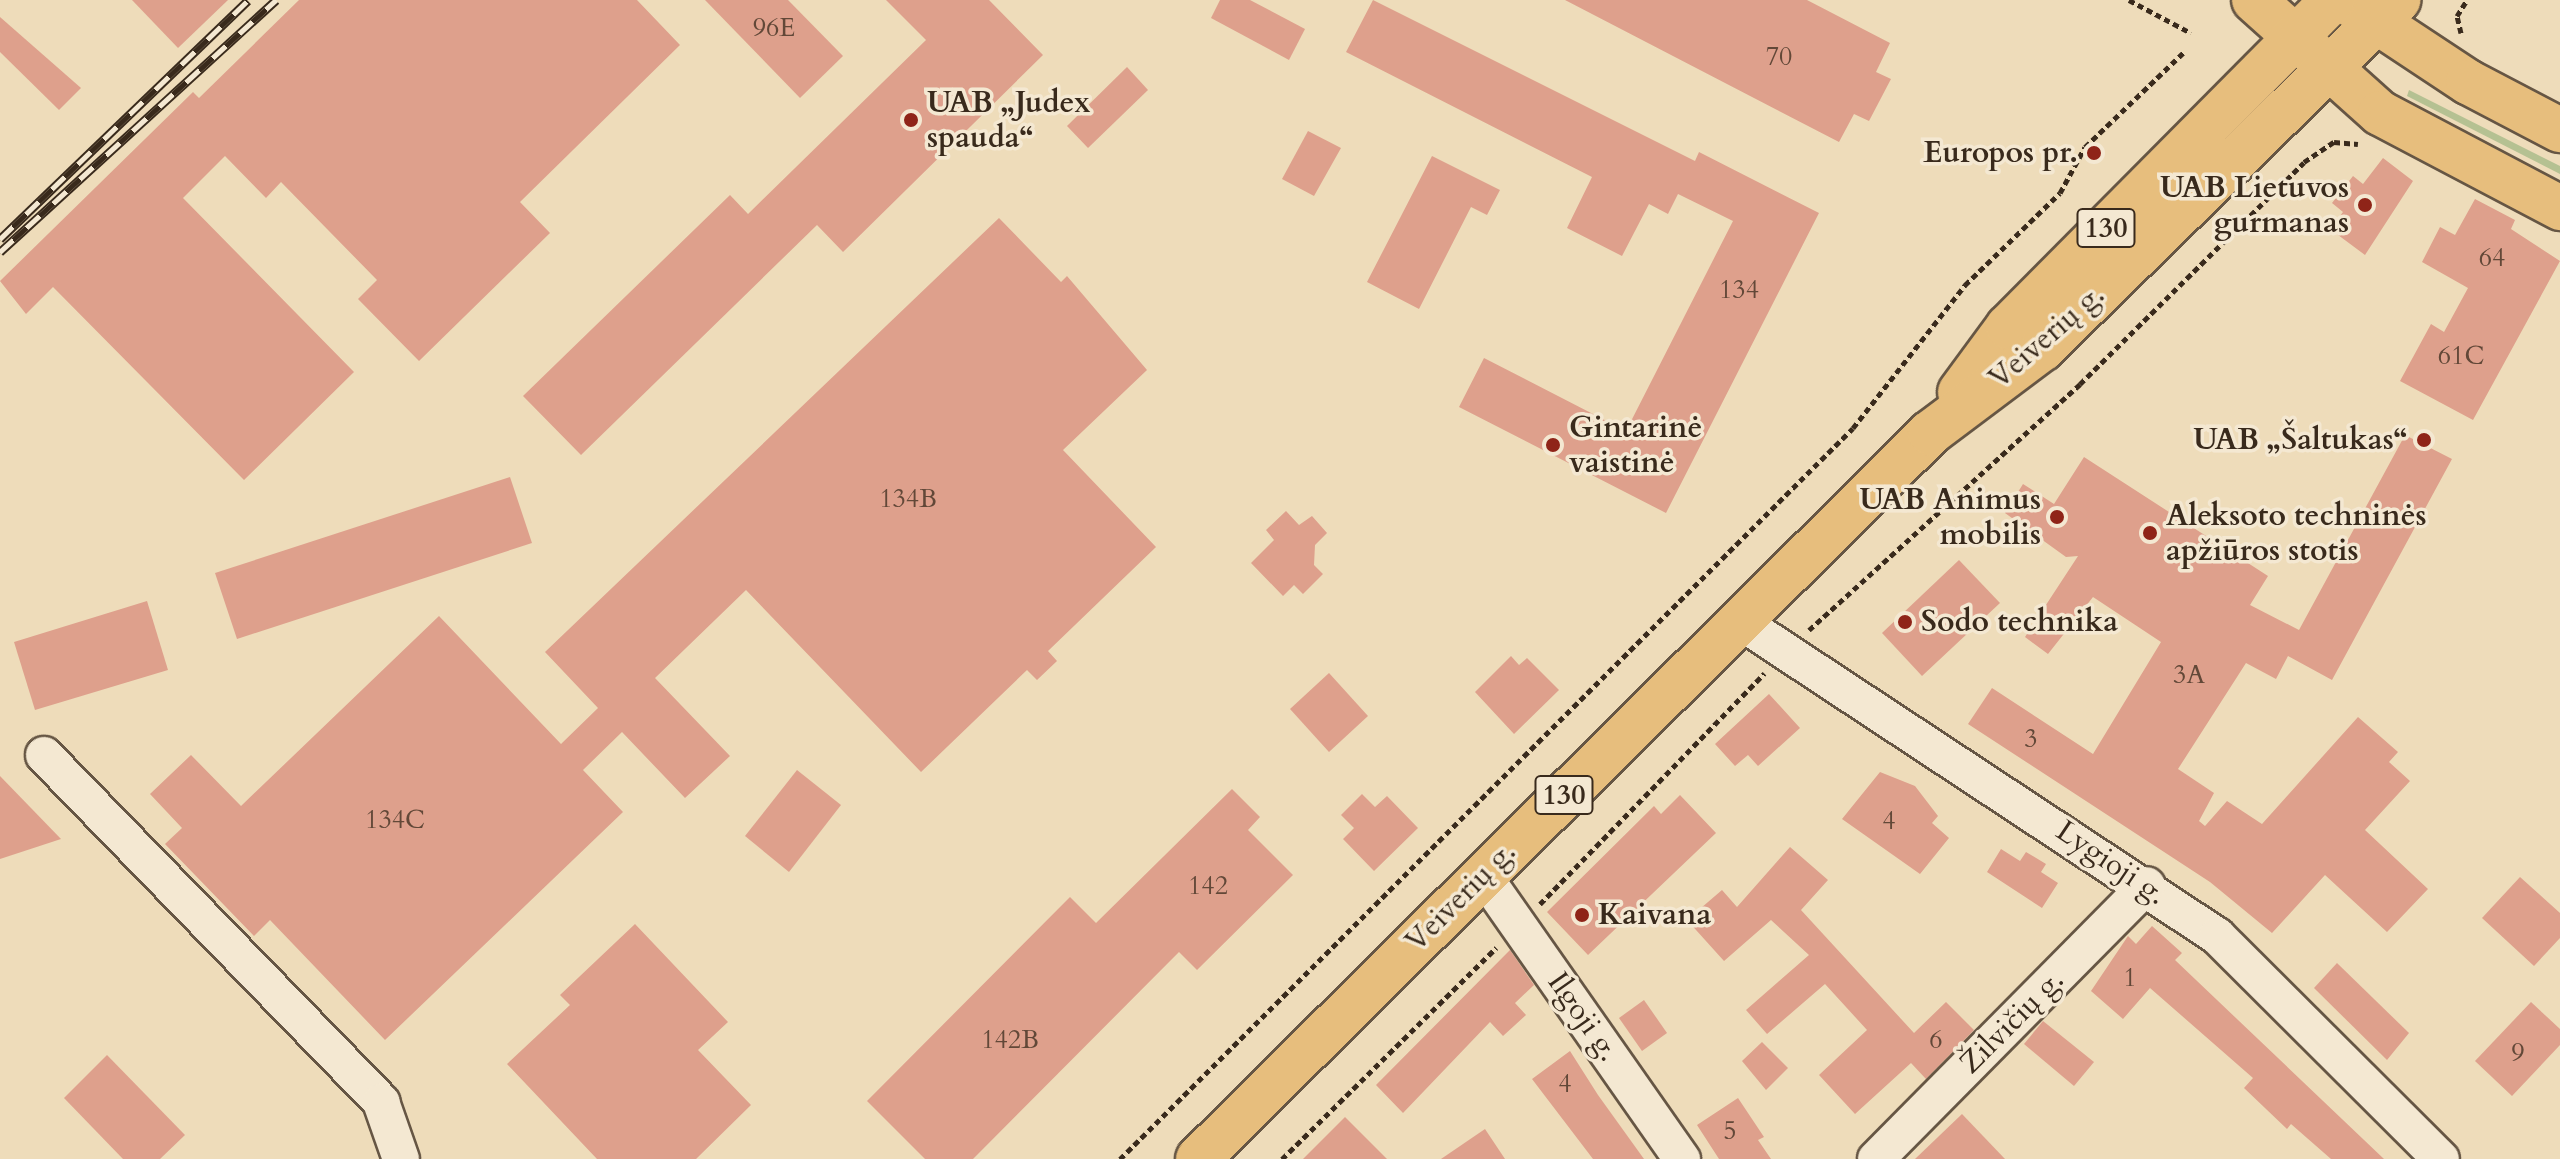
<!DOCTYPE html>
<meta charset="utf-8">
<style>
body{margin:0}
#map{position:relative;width:2560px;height:1159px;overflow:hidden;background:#eedcba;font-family:Cardo,serif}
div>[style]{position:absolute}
.green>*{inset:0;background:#b5c192}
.building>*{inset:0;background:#dea08c}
.path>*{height:5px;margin-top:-2.5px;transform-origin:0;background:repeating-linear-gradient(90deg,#392a1c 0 6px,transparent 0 10px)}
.roads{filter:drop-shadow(2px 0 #665644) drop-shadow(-2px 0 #665644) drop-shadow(0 2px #665644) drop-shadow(0 -2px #665644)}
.street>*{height:36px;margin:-18px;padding:0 18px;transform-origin:18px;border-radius:18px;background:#f4e8d2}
.primary>*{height:44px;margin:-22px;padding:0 22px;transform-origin:22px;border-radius:22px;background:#e7be7d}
.rail>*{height:9px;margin-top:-4.5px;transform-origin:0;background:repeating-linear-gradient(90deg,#f4e8d2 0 18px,#392a1c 0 36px);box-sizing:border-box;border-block:2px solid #392a1c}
.dots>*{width:22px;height:22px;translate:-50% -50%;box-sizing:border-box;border:4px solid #f4e8d2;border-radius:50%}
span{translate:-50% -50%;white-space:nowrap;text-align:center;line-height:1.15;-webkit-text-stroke:7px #f4e8d2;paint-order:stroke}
.number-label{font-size:26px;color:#624838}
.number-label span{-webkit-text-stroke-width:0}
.shield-label span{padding:2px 6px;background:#f4e8d2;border:2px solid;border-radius:6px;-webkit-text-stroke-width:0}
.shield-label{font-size:28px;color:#392a1c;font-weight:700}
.poi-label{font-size:30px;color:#392a1c;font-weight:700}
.left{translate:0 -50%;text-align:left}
.right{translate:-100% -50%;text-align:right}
.street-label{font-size:30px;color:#392a1c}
</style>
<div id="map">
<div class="green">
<i style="clip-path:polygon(2409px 90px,2560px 166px,2560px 174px,2407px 96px)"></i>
</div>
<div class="building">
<i style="clip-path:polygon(132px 0,228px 0,178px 48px)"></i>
<i style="clip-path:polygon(299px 0,637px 0,680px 45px,520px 202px,550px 233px,419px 361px,358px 299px,377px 280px,281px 182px,266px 198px,225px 156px,183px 198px,354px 372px,244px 480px,53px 287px,26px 314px,0 281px,193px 92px,199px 98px)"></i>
<i style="clip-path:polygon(705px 0,788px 0,843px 56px,800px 98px)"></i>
<i style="clip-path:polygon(886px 0,989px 0,1043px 55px,843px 252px,817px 225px,581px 455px,523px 396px,730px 195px,748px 214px,926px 40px)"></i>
<i style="clip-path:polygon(1220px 0,1250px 0,1305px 29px,1289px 60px,1211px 18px)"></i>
<i style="clip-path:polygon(1373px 0,1695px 161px,1699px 152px,1819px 213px,1666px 513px,1459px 407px,1484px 358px,1626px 431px,1733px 221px,1678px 194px,1668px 214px,1649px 204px,1622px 256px,1567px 228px,1592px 177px,1346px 52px)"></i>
<i style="clip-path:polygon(1565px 0,1807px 0,1890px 43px,1876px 72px,1891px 79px,1869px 121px,1854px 114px,1839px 142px)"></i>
<i style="clip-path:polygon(0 17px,81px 88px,59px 110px,0 52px)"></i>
<i style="clip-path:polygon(1127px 67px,1148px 90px,1088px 148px,1067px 126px)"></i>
<i style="clip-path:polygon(1308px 131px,1341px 148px,1314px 196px,1282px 179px)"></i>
<i style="clip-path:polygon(1432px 156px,1500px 190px,1487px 215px,1471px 207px,1419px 309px,1367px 282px)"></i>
<i style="clip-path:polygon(2383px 158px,2413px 181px,2365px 255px,2330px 229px,2343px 212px,2332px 203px,2353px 176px,2363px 184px)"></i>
<i style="clip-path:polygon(2475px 199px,2515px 220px,2511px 229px,2560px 261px,2473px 420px,2400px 381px,2431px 324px,2444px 332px,2468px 288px,2422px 262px,2440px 227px,2455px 235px)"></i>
<i style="clip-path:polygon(999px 218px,1061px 282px,1067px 276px,1147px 370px,1063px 450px,1156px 547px,1048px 651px,1057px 661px,1037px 680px,1027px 670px,921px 772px,746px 590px,655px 678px,730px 756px,685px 798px,622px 732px,583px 770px,623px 812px,385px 1040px,270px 920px,254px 936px,165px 844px,182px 828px,150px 794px,191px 755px,241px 806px,439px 616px,561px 744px,598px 708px,545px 652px)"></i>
<i style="clip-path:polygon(2405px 435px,2452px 459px,2332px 680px,2288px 656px,2276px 679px,2246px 663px,2178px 769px,2214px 793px,2199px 821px,2205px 826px,2227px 801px,2262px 824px,2358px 717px,2398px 752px,2389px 762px,2410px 781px,2365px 830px,2428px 889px,2387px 932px,2325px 875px,2272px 933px,2210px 882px,1968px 724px,1992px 688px,2093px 754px,2161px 642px,2093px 597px,2048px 654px,2025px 637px,2078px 556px,2066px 557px,2005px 513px,2023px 484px,2054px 504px,2084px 457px,2268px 576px,2250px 605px,2299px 630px)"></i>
<i style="clip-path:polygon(510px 477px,532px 543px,237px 639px,215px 573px)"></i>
<i style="clip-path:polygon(1286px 511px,1299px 525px,1312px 516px,1327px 533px,1315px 545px,1314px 565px,1323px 574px,1303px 594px,1294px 585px,1283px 596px,1251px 563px,1274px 540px,1266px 530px)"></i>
<i style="clip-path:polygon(1959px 560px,2000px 603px,1922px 676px,1882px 633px)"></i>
<i style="clip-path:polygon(147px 601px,168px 670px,35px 710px,14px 642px)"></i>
<i style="clip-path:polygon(1511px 656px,1519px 665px,1527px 658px,1559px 690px,1514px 734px,1475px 692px)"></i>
<i style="clip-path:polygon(1329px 673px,1368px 716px,1329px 752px,1290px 709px)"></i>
<i style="clip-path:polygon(1769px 694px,1800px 728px,1758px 766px,1748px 755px,1735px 766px,1715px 744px)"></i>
<i style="clip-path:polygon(797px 770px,841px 805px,789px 872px,745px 836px)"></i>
<i style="clip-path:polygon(1880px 772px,1915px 786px,1938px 816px,1932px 823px,1949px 838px,1920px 874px,1842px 819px)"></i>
<i style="clip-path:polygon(0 776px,61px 839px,0 859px)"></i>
<i style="clip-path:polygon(1232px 789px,1260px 817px,1248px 830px,1293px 875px,1197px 970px,1179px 952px,973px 1159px,925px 1159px,867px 1101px,1070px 897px,1096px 923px)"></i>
<i style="clip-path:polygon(1362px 794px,1375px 807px,1387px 796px,1418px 828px,1374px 871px,1343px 839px,1354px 828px,1341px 815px)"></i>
<i style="clip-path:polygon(1680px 795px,1716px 833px,1588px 955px,1547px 912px,1654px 806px,1661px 814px)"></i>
<i style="clip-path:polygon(1790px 847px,1828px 880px,1801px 910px,1914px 1033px,1946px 1002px,1974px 1030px,1926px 1079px,1911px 1063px,1855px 1114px,1819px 1075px,1867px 1030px,1825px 984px,1767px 1034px,1746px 1010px,1809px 955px,1771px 920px,1724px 961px,1687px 920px,1722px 890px,1737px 907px)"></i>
<i style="clip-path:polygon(2001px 849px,2020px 861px,2026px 852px,2046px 864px,2041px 872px,2058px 883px,2042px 908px,1987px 872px)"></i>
<i style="clip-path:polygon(2520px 877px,2560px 913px,2560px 938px,2534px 966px,2482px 918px)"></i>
<i style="clip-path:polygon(635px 924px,728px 1022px,698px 1050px,751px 1105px,696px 1159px,597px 1159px,507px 1064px,570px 1005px,560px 995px)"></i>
<i style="clip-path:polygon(2152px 926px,2182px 953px,2175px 960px,2384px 1159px,2331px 1159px,2291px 1124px,2287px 1129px,2244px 1088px,2253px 1078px,2150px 988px,2123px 1019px,2091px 991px,2128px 936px,2136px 944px)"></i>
<i style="clip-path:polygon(1510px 950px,1534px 985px,1515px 1003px,1526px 1015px,1503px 1036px,1490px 1022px,1403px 1113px,1376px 1085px)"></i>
<i style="clip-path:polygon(2337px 963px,2409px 1033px,2387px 1060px,2314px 988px)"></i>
<i style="clip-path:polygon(1644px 1000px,1667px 1033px,1642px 1051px,1619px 1018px)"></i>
<i style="clip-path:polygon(2531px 1002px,2560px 1029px,2560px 1045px,2512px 1096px,2475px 1061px)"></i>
<i style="clip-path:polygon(2043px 1021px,2094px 1062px,2074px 1086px,2024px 1044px)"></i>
<i style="clip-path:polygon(1762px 1042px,1788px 1068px,1766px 1090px,1742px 1061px)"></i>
<i style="clip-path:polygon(1570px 1051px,1598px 1095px,1644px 1159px,1593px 1159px,1532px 1079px)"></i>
<i style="clip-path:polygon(107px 1055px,185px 1135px,160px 1159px,123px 1159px,64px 1098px)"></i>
<i style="clip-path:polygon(1738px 1098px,1764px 1137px,1758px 1140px,1771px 1159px,1719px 1159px,1697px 1125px)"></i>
<i style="clip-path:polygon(1962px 1114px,2005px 1159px,1915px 1159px)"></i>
<i style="clip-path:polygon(1345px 1117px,1387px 1159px,1303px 1159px)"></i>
<i style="clip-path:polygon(1485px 1129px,1505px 1159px,1441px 1159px)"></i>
</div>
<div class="path">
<i style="left:2129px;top:0;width:70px;rotate:28deg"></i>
<i style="left:2461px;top:33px;width:17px;rotate:-103deg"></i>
<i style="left:2457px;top:16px;width:19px;rotate:-58deg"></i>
<i style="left:1809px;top:630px;width:366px;rotate:-42.2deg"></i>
<i style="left:2080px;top:384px;width:315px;rotate:-44.7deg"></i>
<i style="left:2304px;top:162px;width:36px;rotate:-34deg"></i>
<i style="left:2334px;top:142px;width:24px;rotate:5deg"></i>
<i style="left:1540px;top:904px;width:322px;rotate:-45.8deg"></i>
<i style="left:1120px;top:1159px;width:1035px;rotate:-44.92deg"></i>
<i style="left:1853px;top:428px;width:182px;rotate:-51.9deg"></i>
<i style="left:1965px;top:285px;width:132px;rotate:-44.1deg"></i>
<i style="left:2060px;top:193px;width:52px;rotate:-61.5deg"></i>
<i style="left:2085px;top:147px;width:137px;rotate:-43.8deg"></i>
<i style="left:1282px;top:1159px;width:301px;rotate:-44.6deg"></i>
</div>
<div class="roads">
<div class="street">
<i style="left:1738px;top:620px;width:574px;rotate:33.41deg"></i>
<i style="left:2217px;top:936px;width:316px;rotate:44.9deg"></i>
<i style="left:44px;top:755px;width:484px;rotate:45.8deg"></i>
<i style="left:381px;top:1102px;width:60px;rotate:70.7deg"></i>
<i style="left:1483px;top:875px;width:347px;rotate:55deg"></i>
<i style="left:1876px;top:1159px;width:385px;rotate:-45.3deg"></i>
</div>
<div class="primary">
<i style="left:2254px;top:0;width:169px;rotate:41.9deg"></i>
<i style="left:2380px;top:113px;width:204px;rotate:27.8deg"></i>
<i style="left:2353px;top:6px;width:138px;rotate:33.5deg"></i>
<i style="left:2468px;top:82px;width:104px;rotate:27.6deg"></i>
<i style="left:1960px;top:392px;width:81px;rotate:-53.6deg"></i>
<i style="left:2008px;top:327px;width:461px;rotate:-45.2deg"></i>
<i style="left:1198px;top:1159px;width:1031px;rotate:-44.76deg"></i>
<i style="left:1930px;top:433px;width:140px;rotate:-36.9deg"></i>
<i style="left:2042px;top:349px;width:499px;rotate:-44.4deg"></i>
</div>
</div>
<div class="rail">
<i style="left:0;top:239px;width:344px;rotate:-43.9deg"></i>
<i style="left:0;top:252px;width:374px;rotate:-42.4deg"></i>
</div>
<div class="dots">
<i style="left:911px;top:120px;background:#8f2418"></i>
<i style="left:2094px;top:153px;background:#8f2418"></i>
<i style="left:2365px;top:205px;background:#8f2418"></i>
<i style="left:2424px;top:440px;background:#8f2418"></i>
<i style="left:1553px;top:445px;background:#8f2418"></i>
<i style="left:2057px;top:517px;background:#8f2418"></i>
<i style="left:2150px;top:533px;background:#8f2418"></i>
<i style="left:1905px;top:622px;background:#8f2418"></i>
<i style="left:1582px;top:915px;background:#8f2418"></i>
</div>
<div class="number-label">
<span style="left:774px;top:28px">96E</span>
<span style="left:1779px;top:57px">70</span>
<span style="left:2492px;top:258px">64</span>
<span style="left:1739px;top:290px">134</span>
<span style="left:2461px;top:356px">61C</span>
<span style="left:908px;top:499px">134B</span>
<span style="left:2189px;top:675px">3A</span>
<span style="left:2031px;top:739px">3</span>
<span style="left:395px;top:820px">134C</span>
<span style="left:1889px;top:821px">4</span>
<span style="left:1208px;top:886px">142</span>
<span style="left:2130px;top:978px">1</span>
<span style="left:1010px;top:1040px">142B</span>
<span style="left:1936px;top:1040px">6</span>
<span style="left:2518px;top:1053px">9</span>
<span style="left:1565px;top:1084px">4</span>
<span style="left:1730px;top:1131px">5</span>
</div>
<div class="shield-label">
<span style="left:2106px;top:228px">130</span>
<span style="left:1564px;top:795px">130</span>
</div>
<div class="poi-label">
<span class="left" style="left:927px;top:120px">UAB „Judex<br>spauda“</span>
<span class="right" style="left:2078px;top:153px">Europos pr.</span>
<span class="right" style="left:2349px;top:205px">UAB Lietuvos<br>gurmanas</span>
<span class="left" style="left:1569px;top:445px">Gintarinė<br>vaistinė</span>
<span class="right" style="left:2408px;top:440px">UAB „Šaltukas“</span>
<span class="right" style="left:2041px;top:517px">UAB Animus<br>mobilis</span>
<span class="left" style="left:2166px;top:533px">Aleksoto techninės<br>apžiūros stotis</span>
<span class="left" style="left:1921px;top:622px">Sodo technika</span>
<span class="left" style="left:1598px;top:915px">Kaivana</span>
</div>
<div class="street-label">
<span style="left:2047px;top:337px;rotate:-41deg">Veiverių g.</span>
<span style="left:2111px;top:863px;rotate:34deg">Lygioji g.</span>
<span style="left:1461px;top:897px;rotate:-45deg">Veiverių g.</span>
<span style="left:1583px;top:1017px;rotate:55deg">Ilgoji g.</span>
<span style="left:2012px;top:1022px;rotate:-45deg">Žilvičių g.</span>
</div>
</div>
